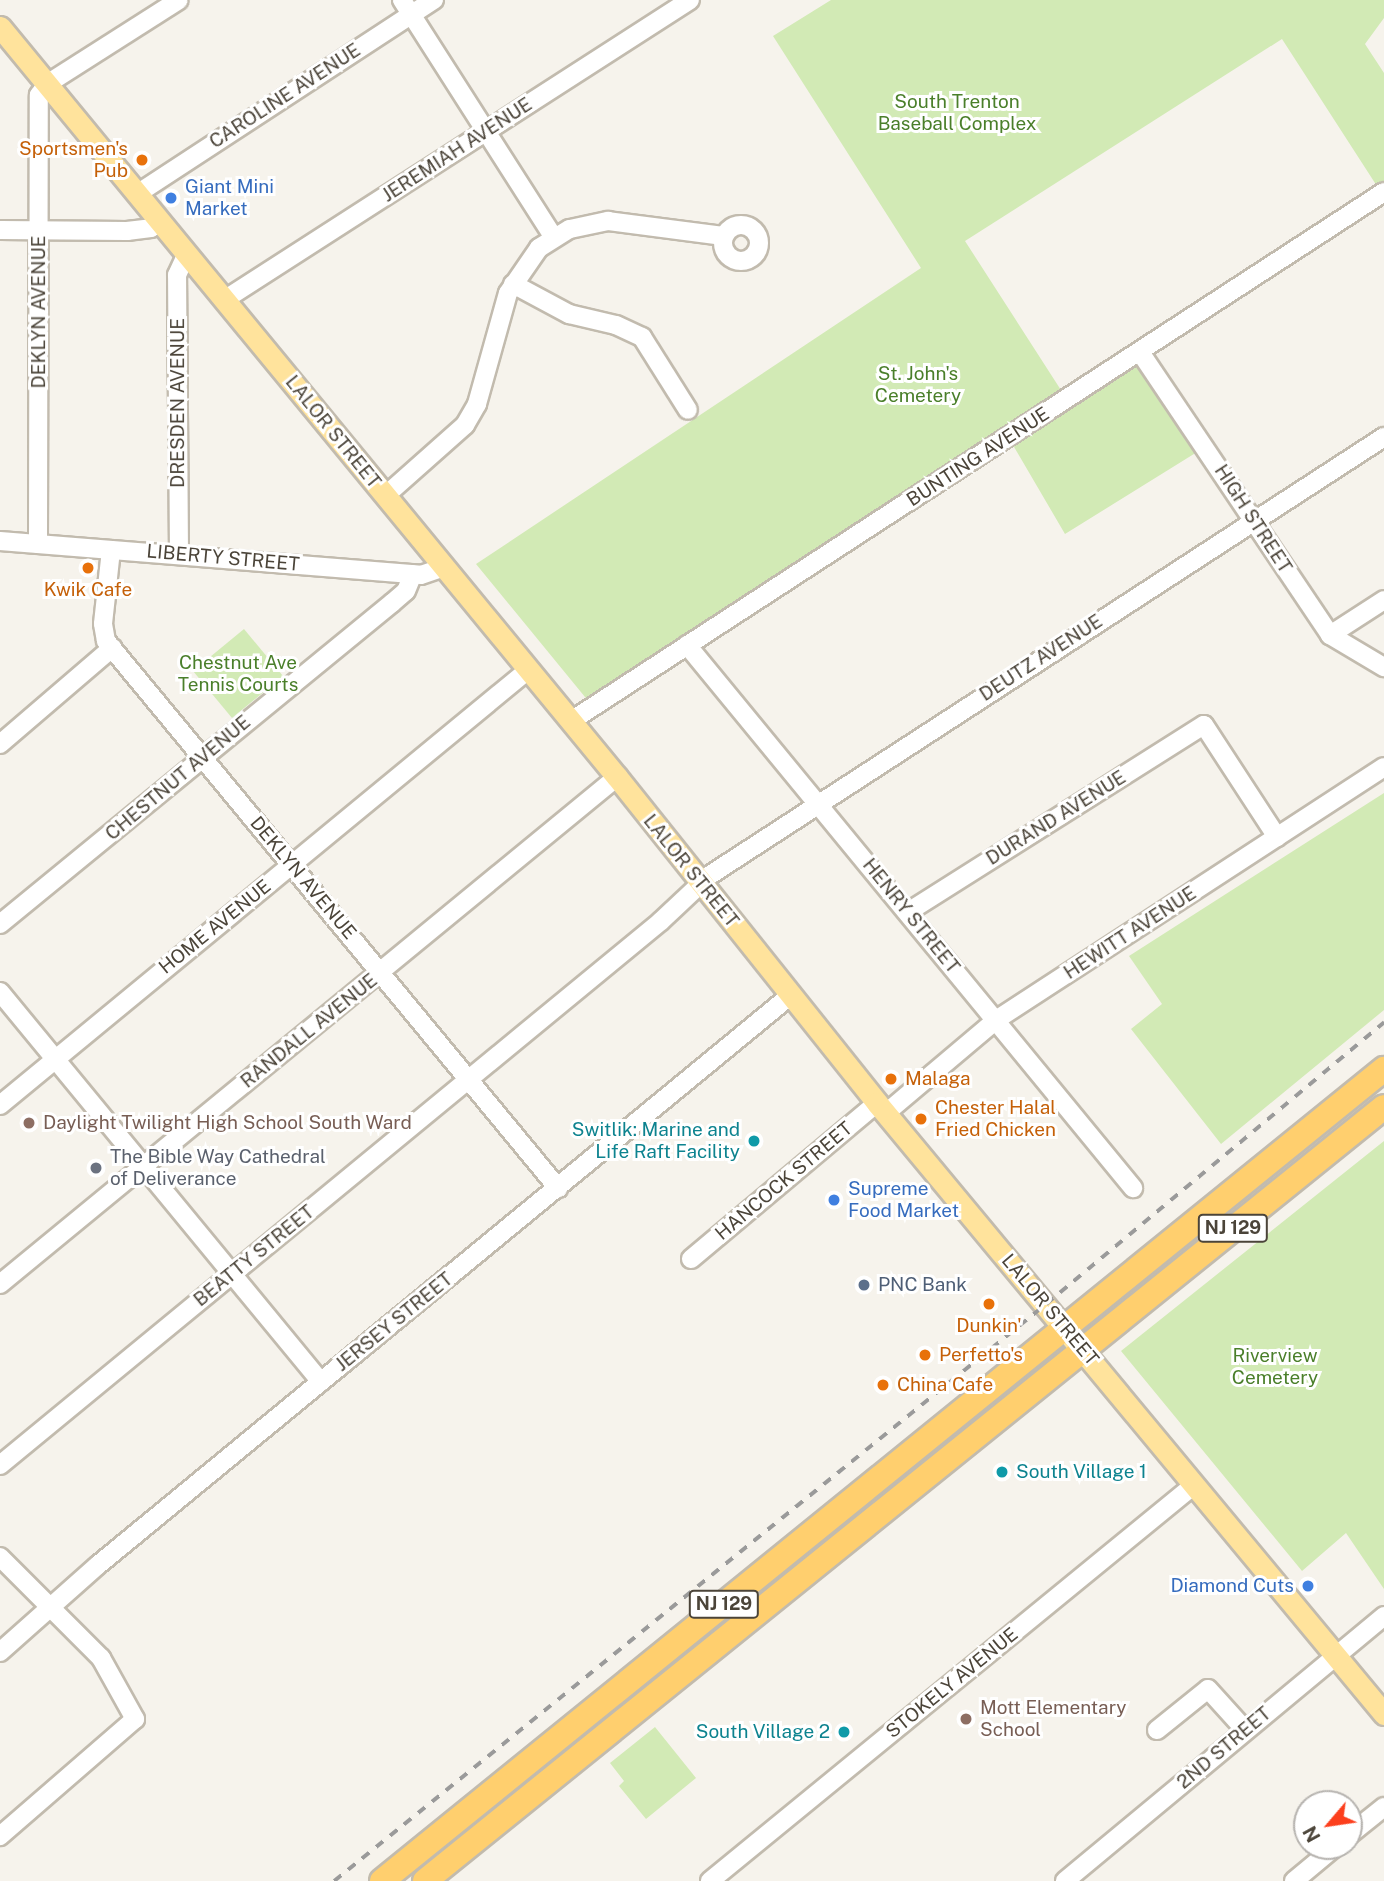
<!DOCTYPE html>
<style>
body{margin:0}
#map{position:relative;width:1384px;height:1881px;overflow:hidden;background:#f6f3ec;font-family:"Public Sans",sans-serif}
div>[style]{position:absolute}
.green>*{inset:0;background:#d2eab5}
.roads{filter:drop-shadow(2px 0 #c2bbae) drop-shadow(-2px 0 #c2bbae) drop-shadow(0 2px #c2bbae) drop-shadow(0 -2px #c2bbae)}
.minor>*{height:18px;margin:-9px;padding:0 9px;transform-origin:9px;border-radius:9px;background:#fff}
.minor>.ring{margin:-9px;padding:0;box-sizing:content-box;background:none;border:18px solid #fff;border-radius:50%}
.major>*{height:21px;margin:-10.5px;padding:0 10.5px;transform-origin:10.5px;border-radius:10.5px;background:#ffe39c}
.highway>*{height:24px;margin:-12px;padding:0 12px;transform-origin:12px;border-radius:12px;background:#ffcf6e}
.rail>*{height:3.5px;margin-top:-1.75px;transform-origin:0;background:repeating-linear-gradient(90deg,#9a9a9a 0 9px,transparent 0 18px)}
.dots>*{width:19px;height:19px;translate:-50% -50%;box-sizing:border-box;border:4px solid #fff;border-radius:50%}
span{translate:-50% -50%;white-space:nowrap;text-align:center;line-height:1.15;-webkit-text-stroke:6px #fff;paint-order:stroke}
.shield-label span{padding:2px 5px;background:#fff;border:2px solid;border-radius:5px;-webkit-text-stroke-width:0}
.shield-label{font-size:18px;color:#4b4439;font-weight:700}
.street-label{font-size:19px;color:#4b4439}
.park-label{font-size:19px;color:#4a7f2a}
.food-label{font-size:19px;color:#c56008}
.right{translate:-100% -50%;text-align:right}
.left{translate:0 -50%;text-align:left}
.shop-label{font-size:19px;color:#366cbe}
.education-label{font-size:19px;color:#785e54}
.culture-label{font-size:19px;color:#0d838f}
.worship-label{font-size:19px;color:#5b616d}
.service-label{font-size:19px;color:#4e5e75}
.north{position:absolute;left:1293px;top:1790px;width:70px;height:70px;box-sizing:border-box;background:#fff;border:2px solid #b7b4b0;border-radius:50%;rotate:241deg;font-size:19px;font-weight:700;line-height:28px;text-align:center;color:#4b4439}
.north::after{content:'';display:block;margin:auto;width:24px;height:32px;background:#fc3f1d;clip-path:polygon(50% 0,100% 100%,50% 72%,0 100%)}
</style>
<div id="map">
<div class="green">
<i style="clip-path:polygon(831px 0,1384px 0,1384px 18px,1365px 44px,1384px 73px,1384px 197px,1282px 39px,965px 241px,1068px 401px,1149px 349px,1210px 444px,1065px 534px,1010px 440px,594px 708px,476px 564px,921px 268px,773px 36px)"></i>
<i style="clip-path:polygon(244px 629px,283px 676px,232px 718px,193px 671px)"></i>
<i style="clip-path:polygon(1384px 793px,1384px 1010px,1221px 1144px,1131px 1029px,1162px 1004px,1129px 956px)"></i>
<i style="clip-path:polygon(1384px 1141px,1384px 1589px,1346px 1533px,1302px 1571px,1121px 1351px)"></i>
<i style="clip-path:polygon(655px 1727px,696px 1778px,646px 1819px,619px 1786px,624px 1781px,610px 1763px)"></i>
</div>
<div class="roads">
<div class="minor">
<i style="left:402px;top:0;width:282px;rotate:57.4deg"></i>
<i style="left:137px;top:194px;width:355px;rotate:-33.2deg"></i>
<i class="ring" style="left:723px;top:225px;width:18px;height:18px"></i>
<i style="left:0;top:230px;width:127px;rotate:0.5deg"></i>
<i style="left:127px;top:231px;width:24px;rotate:-7deg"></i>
<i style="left:151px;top:228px;width:11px;rotate:-38deg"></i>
<i style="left:513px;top:284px;width:64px;rotate:28.2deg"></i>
<i style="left:569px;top:314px;width:48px;rotate:13.2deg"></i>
<i style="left:616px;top:325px;width:29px;rotate:25deg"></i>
<i style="left:642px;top:337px;width:86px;rotate:57.8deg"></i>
<i style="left:224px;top:300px;width:554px;rotate:-32.77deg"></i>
<i style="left:1140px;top:352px;width:341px;rotate:56.1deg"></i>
<i style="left:1330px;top:635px;width:63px;rotate:30.7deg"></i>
<i style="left:385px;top:496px;width:107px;rotate:-41.6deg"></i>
<i style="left:465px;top:425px;width:24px;rotate:-60deg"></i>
<i style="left:477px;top:404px;width:115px;rotate:-74.4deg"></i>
<i style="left:508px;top:293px;width:55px;rotate:-55.4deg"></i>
<i style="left:539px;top:248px;width:36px;rotate:-32deg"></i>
<i style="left:570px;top:229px;width:39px;rotate:-12deg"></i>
<i style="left:608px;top:221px;width:117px;rotate:7.4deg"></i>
<i style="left:0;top:541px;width:422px;rotate:4.6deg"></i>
<i style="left:421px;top:575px;width:24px;rotate:-19deg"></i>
<i style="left:38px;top:544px;width:449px;rotate:-89.9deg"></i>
<i style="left:39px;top:95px;width:14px;rotate:-54deg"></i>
<i style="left:47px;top:84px;width:156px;rotate:-32.5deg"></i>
<i style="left:111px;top:550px;width:74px;rotate:96.2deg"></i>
<i style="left:103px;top:624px;width:17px;rotate:80deg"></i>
<i style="left:106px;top:641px;width:710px;rotate:50.43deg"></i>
<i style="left:179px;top:555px;width:280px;rotate:-90.4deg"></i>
<i style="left:177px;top:275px;width:23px;rotate:-65deg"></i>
<i style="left:1330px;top:635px;width:64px;rotate:-32.9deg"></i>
<i style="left:687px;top:645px;width:703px;rotate:50.6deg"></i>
<i style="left:571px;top:721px;width:970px;rotate:-33.05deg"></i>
<i style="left:0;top:744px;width:148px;rotate:-40.6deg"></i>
<i style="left:908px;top:912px;width:350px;rotate:-32.3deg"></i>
<i style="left:1204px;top:725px;width:134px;rotate:56.9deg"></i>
<i style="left:0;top:924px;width:507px;rotate:-39.31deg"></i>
<i style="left:392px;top:603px;width:18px;rotate:-41deg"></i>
<i style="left:406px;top:591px;width:18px;rotate:-68deg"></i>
<i style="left:0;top:992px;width:505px;rotate:50.54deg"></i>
<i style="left:0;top:1105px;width:684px;rotate:-39.48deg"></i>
<i style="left:886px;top:1113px;width:144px;rotate:-40.2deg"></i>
<i style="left:996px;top:1020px;width:463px;rotate:-33.1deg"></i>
<i style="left:691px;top:1259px;width:243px;rotate:-40deg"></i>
<i style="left:0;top:1284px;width:799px;rotate:-39.41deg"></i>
<i style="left:0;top:1465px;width:856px;rotate:-39.45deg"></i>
<i style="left:661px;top:921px;width:67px;rotate:-43.2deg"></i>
<i style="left:710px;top:875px;width:804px;rotate:-33.02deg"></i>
<i style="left:0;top:1557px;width:143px;rotate:45deg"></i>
<i style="left:101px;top:1658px;width:70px;rotate:60.9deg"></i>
<i style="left:135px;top:1719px;width:179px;rotate:139.1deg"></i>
<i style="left:0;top:1652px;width:131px;rotate:-41.6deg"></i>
<i style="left:98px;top:1565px;width:897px;rotate:-39.44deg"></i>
<i style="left:1157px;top:1730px;width:65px;rotate:-38.8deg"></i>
<i style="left:1208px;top:1689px;width:55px;rotate:47.9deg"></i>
<i style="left:1349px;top:1835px;width:45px;rotate:-38.7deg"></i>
<i style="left:710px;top:1881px;width:625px;rotate:-39.29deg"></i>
<i style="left:1065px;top:1881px;width:415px;rotate:-39.7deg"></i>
<i style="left:1294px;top:1881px;width:55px;rotate:-39.8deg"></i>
</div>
<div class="major">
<i style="left:0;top:27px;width:971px;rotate:50.56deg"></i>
<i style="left:617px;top:777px;width:417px;rotate:51.4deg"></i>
<i style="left:877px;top:1103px;width:794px;rotate:50.31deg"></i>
</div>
<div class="highway">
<i style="left:382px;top:1881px;width:1290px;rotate:-39.02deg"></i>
<i style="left:425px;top:1881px;width:1232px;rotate:-38.91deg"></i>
</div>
</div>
<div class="rail">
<i style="left:334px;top:1881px;width:916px;rotate:-39.02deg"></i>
<i style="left:1046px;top:1304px;width:440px;rotate:-39.8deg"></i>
</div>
<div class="dots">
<i style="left:142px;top:160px;background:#e8710a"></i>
<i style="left:171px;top:198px;background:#3f7fe0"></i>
<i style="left:88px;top:568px;background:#e8710a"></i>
<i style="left:891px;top:1079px;background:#e8710a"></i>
<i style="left:921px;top:1119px;background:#e8710a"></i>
<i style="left:29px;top:1123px;background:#8d6e63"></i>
<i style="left:754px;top:1141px;background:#0f9aa8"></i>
<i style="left:96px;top:1168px;background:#6b7280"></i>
<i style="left:834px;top:1200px;background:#3f7fe0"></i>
<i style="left:864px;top:1285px;background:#5c6f8a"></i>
<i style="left:989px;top:1304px;background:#e8710a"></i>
<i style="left:925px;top:1355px;background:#e8710a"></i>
<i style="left:883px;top:1385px;background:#e8710a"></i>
<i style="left:1002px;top:1472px;background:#0f9aa8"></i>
<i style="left:1308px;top:1586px;background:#3f7fe0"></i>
<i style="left:966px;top:1719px;background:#8d6e63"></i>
<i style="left:844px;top:1732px;background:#0f9aa8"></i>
</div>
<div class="shield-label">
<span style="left:1233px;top:1228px">NJ 129</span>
<span style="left:724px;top:1604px">NJ 129</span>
</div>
<div class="street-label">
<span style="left:285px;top:96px;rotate:-33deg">CAROLINE AVENUE</span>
<span style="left:457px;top:150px;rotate:-33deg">JEREMIAH AVENUE</span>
<span style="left:39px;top:312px;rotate:-90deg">DEKLYN AVENUE</span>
<span style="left:178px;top:403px;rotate:-90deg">DRESDEN AVENUE</span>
<span style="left:333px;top:432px;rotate:51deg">LALOR STREET</span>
<span style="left:978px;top:457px;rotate:-33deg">BUNTING AVENUE</span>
<span style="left:1253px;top:519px;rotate:57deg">HIGH STREET</span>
<span style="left:223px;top:558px;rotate:5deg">LIBERTY STREET</span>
<span style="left:1041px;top:658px;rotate:-33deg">DEUTZ AVENUE</span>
<span style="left:178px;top:778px;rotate:-40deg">CHESTNUT AVENUE</span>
<span style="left:1056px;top:818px;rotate:-32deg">DURAND AVENUE</span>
<span style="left:691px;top:871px;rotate:51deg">LALOR STREET</span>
<span style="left:303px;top:878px;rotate:50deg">DEKLYN AVENUE</span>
<span style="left:911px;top:916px;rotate:51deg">HENRY STREET</span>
<span style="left:215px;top:927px;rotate:-39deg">HOME AVENUE</span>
<span style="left:1130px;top:933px;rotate:-33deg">HEWITT AVENUE</span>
<span style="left:309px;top:1031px;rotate:-39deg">RANDALL AVENUE</span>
<span style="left:784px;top:1181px;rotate:-40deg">HANCOCK STREET</span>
<span style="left:254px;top:1256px;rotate:-39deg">BEATTY STREET</span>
<span style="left:1050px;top:1310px;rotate:50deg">LALOR STREET</span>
<span style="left:394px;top:1322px;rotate:-39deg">JERSEY STREET</span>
<span style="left:952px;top:1683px;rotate:-39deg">STOKELY AVENUE</span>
<span style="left:1224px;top:1748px;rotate:-40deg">2ND STREET</span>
</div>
<div class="park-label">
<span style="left:957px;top:113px">South Trenton<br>Baseball Complex</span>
<span style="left:918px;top:385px">St. John's<br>Cemetery</span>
<span style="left:238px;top:674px">Chestnut Ave<br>Tennis Courts</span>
<span style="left:1275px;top:1367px">Riverview<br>Cemetery</span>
</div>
<div class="food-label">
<span class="right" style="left:128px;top:160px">Sportsmen's<br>Pub</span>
<span style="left:88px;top:590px">Kwik Cafe</span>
<span class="left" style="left:905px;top:1079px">Malaga</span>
<span class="left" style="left:935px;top:1119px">Chester Halal<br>Fried Chicken</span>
<span style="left:989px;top:1326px">Dunkin'</span>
<span class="left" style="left:939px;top:1355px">Perfetto's</span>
<span class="left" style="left:897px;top:1385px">China Cafe</span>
</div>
<div class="shop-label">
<span class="left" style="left:185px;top:198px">Giant Mini<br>Market</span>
<span class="left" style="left:848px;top:1200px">Supreme<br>Food Market</span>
<span class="right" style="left:1294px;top:1586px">Diamond Cuts</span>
</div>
<div class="education-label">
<span class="left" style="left:43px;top:1123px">Daylight Twilight High School South Ward</span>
<span class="left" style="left:980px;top:1719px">Mott Elementary<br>School</span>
</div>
<div class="culture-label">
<span class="right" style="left:740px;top:1141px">Switlik: Marine and<br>Life Raft Facility</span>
<span class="left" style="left:1016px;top:1472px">South Village 1</span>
<span class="right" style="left:830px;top:1732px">South Village 2</span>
</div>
<div class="worship-label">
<span class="left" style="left:110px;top:1168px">The Bible Way Cathedral<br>of Deliverance</span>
</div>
<div class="service-label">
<span class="left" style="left:878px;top:1285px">PNC Bank</span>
</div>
<div class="north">N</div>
</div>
